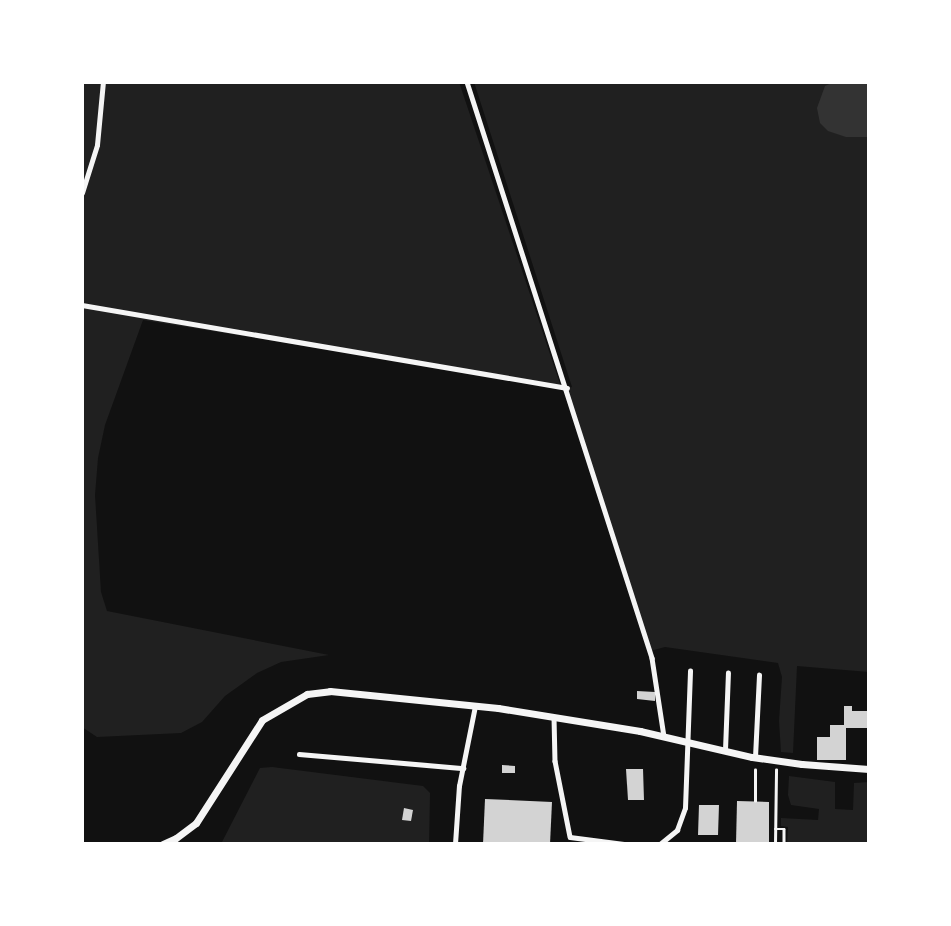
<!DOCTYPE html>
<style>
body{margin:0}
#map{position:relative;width:951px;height:926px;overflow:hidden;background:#111;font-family:"DM Sans",sans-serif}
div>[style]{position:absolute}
.green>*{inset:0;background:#202020}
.water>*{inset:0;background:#333}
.building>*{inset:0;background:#d3d3d3}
.path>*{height:2.5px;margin:-1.25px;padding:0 1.25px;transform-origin:1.25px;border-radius:1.25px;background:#f5f5f5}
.service>*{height:4.5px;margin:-2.25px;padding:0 2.25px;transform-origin:2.25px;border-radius:2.25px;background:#f5f5f5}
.minor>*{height:7px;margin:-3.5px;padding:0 3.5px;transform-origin:3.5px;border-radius:3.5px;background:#f5f5f5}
span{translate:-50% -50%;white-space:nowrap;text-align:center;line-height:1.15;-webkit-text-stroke:6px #fff;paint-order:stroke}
.frame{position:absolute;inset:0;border:84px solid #fff;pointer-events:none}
</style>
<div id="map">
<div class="green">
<i style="clip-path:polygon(82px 82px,459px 82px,561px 387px,143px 320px,105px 425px,98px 458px,95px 495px,101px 592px,107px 611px,329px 655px,281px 662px,257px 673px,225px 696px,202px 722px,181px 733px,97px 737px,82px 727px)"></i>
<i style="clip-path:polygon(474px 82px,869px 82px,869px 672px,797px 666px,793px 753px,781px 752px,779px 721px,782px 677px,778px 663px,665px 647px,650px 651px,567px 388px,572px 387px)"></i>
<i style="clip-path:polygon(272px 767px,423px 786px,430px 793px,429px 844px,221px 844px,260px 768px)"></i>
<i style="clip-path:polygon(789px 776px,835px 782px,835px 809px,853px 810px,854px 783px,869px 782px,869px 844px,787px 844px,788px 827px,781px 826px,781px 818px,818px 820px,819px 809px,791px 805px,788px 795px)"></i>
</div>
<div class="water">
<i style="clip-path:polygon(834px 82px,869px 82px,869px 137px,846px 137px,828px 131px,820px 123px,817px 108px,825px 86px)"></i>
</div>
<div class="building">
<i style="clip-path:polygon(637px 691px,655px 692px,655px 701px,637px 699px)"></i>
<i style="clip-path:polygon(844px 706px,852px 706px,852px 711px,869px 711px,869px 728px,846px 728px,846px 760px,817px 760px,817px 737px,830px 737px,830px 725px,844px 725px)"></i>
<i style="clip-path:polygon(502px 765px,515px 766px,515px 773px,502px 773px)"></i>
<i style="clip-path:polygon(626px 769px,643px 769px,644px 800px,628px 800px)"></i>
<i style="clip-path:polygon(485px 799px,552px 802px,550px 844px,483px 844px)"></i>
<i style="clip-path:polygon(737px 801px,769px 802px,769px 844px,736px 844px)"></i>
<i style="clip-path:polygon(699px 805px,719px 805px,718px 835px,698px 835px)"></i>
<i style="clip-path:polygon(404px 808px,413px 810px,411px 821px,402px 820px)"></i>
</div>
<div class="path">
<i style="left:755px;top:801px;width:31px;rotate:-90deg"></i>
<i style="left:775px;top:829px;width:9px"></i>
<i style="left:784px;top:829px;width:15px;rotate:90deg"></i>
<i style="left:775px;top:844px;width:74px;rotate:-89.2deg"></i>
</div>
<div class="service">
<i style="left:467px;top:82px;width:605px;rotate:72.19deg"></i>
<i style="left:652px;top:658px;width:79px;rotate:81.3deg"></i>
<i style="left:82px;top:193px;width:50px;rotate:-72.6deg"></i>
<i style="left:97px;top:145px;width:63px;rotate:-84.6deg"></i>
<i style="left:82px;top:305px;width:492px;rotate:9.7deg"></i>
<i style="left:554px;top:717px;width:44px;rotate:88.7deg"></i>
<i style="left:555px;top:761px;width:77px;rotate:78.8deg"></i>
<i style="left:570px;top:837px;width:54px;rotate:7.4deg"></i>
<i style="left:725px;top:750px;width:77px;rotate:-87.8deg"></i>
<i style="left:299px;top:754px;width:165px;rotate:4.9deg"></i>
<i style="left:755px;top:757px;width:82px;rotate:-87.2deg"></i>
<i style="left:455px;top:844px;width:58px;rotate:-86.1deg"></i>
<i style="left:459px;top:786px;width:82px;rotate:-78.7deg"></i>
<i style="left:660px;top:844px;width:22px;rotate:-39deg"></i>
<i style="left:677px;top:830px;width:23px;rotate:-70deg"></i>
<i style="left:685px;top:808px;width:137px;rotate:-87.9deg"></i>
</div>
<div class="minor">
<i style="left:163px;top:844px;width:14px;rotate:-25deg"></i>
<i style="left:176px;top:838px;width:25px;rotate:-37deg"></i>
<i style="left:196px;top:823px;width:122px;rotate:-57.3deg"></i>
<i style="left:262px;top:720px;width:52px;rotate:-30deg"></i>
<i style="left:307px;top:694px;width:23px;rotate:-7deg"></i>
<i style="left:330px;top:691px;width:169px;rotate:5.8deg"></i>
<i style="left:498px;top:708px;width:144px;rotate:9.2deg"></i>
<i style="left:640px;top:731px;width:115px;rotate:13.1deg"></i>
<i style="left:752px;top:757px;width:50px;rotate:8deg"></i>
<i style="left:802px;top:764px;width:67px;rotate:4.3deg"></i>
</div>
<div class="frame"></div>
</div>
